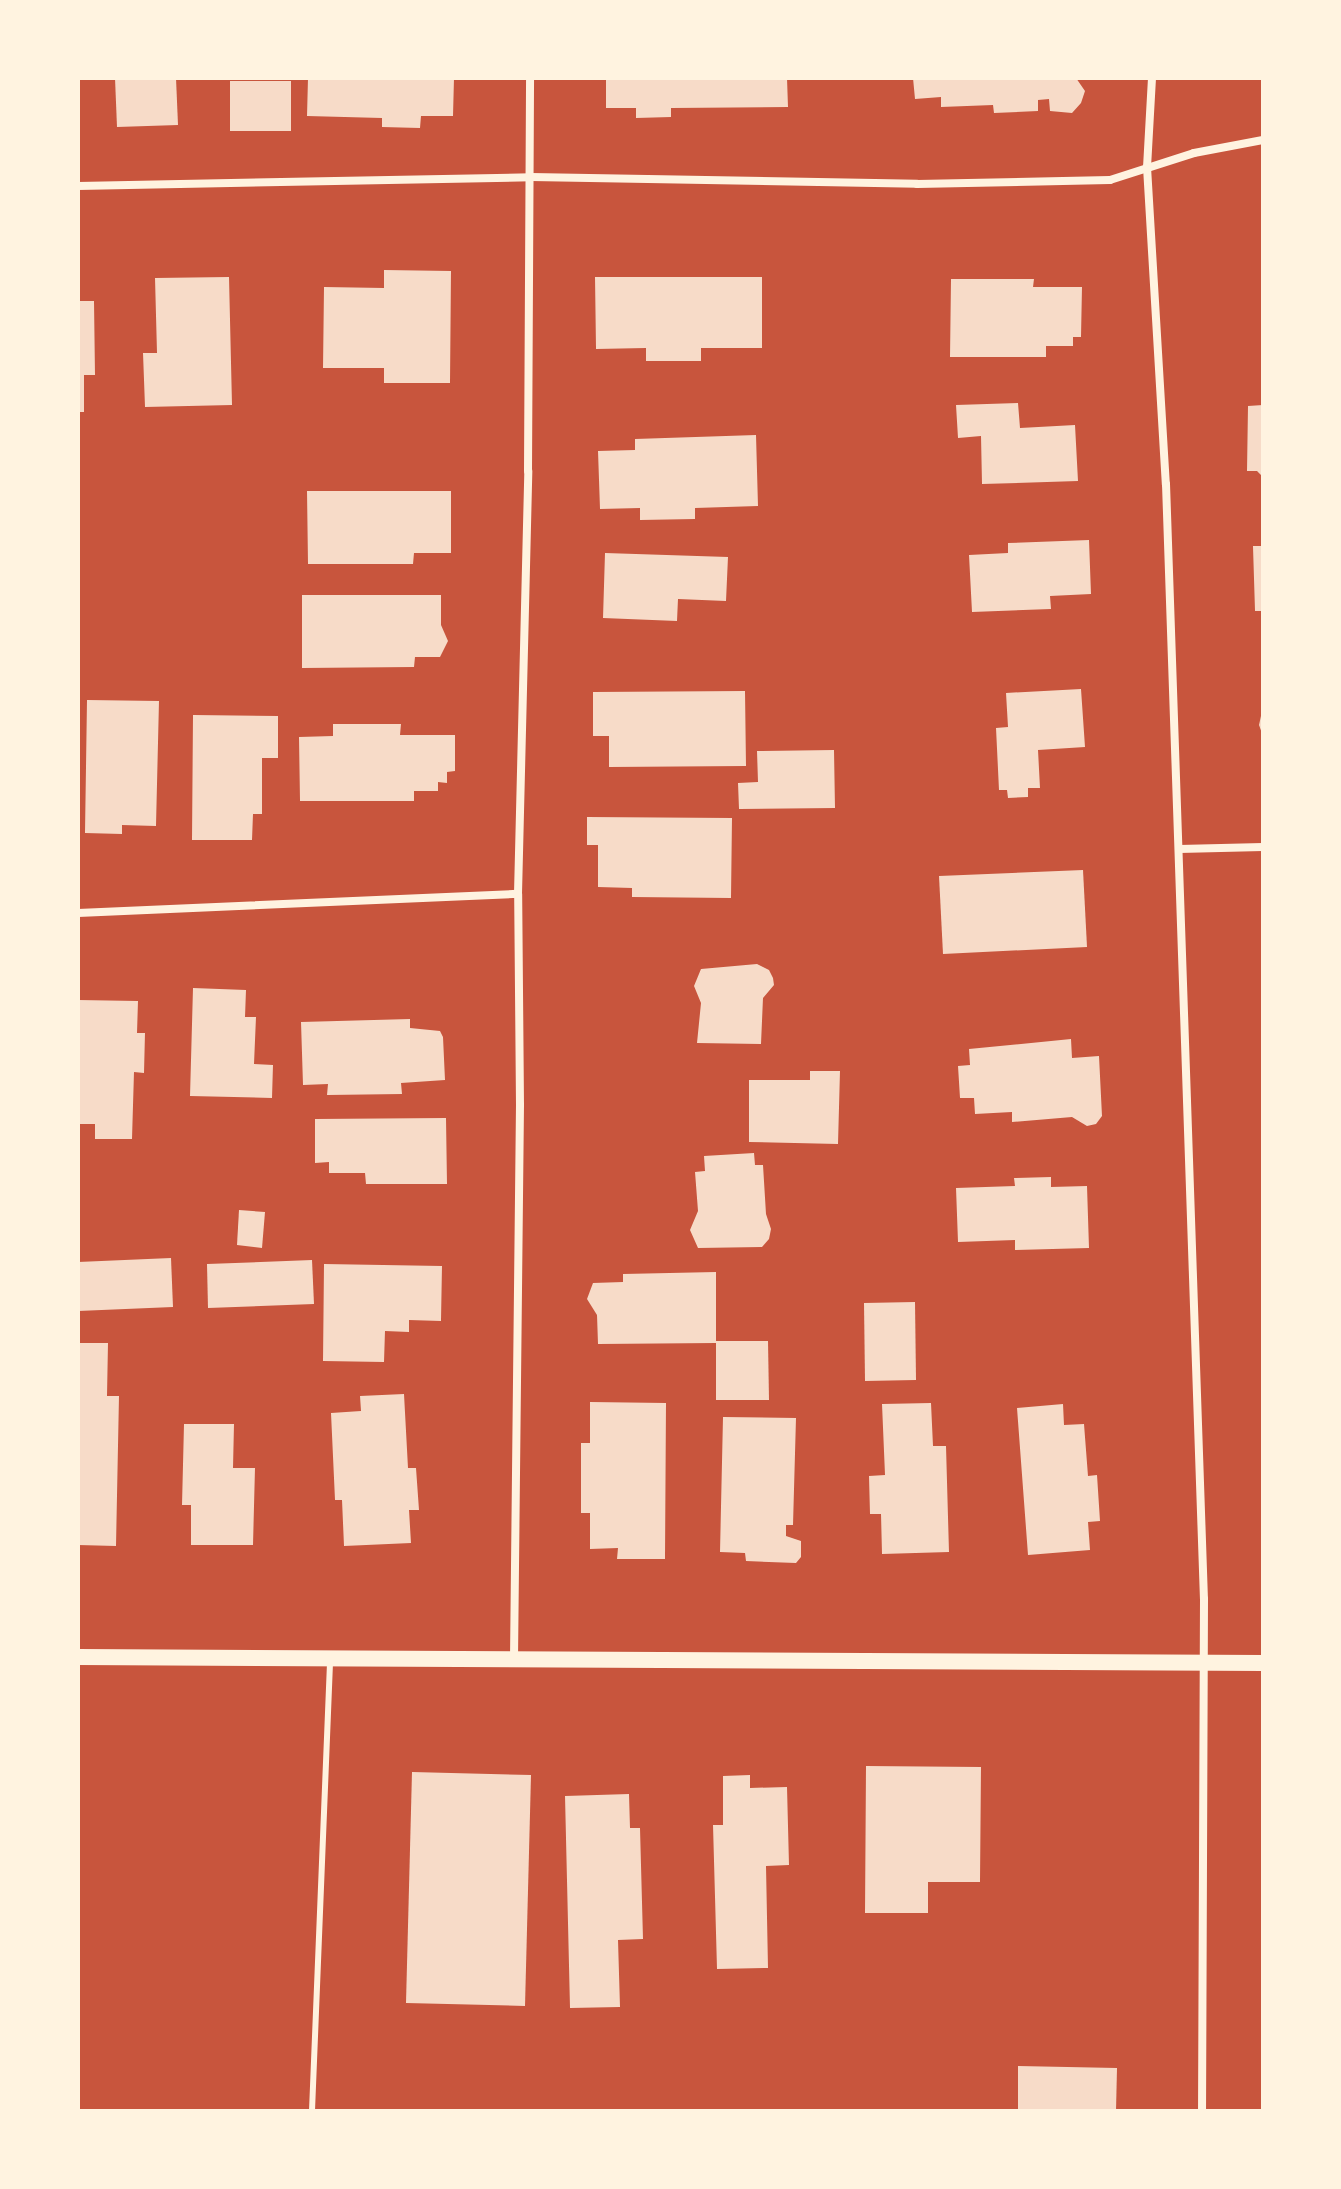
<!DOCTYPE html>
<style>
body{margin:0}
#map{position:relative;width:1341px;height:2189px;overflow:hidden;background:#c8553d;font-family:"Golos Text",sans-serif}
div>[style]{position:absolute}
.building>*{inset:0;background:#f7dbc8}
.service>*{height:6px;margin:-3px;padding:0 3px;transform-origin:3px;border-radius:3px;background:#fff3e0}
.minor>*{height:8px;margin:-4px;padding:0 4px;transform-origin:4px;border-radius:4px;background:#fff3e0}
.secondary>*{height:16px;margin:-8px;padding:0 8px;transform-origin:8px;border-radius:8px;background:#fff3e0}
span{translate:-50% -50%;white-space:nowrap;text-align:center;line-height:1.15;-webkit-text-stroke:7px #fff3e0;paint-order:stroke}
.frame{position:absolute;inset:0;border:80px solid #fff3e0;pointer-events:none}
</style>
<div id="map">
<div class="building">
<i style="clip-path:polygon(115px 78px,176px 78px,178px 125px,117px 127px)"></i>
<i style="clip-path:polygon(308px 78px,454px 78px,453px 116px,421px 116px,420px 128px,382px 127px,382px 118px,307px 116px)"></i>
<i style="clip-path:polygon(606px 78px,787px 78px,788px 107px,671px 108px,671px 117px,636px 118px,636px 108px,606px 108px)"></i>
<i style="clip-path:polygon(913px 78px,1076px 78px,1085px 91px,1081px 103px,1072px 113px,1050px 111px,1049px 99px,1038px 100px,1038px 111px,994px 113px,993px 105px,941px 107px,941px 97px,915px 99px)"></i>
<i style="clip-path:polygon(230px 81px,291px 81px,291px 131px,230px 131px)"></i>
<i style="clip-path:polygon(384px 270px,451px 271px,450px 383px,384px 383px,384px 368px,323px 368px,324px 287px,384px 288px)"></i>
<i style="clip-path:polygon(229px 277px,232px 405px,145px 407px,143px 353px,157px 353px,155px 278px)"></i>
<i style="clip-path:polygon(595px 277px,762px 277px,762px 348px,701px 348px,701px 361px,646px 361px,646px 348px,596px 349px)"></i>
<i style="clip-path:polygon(951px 279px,1034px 279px,1033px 287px,1082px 287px,1081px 337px,1073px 337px,1073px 346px,1046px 346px,1046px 357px,950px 357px)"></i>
<i style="clip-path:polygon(78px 301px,94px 301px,95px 375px,84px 375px,84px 412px,78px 412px)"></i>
<i style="clip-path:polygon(1018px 403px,1020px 428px,1075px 425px,1078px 481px,982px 484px,981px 436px,958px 438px,956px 405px)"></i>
<i style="clip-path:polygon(1263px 405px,1263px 477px,1257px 471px,1247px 471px,1248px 406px)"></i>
<i style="clip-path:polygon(756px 435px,758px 506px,695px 508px,695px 519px,640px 520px,640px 508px,600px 509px,598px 451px,635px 450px,635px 439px)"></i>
<i style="clip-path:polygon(307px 491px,451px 491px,451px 553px,414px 553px,413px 564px,308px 564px)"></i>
<i style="clip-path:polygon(1089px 540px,1091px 594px,1050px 596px,1051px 609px,972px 612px,969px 555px,1008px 553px,1008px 543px)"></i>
<i style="clip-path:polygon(1253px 546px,1263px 546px,1263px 611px,1255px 611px)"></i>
<i style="clip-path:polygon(605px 553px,728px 557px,726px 601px,678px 599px,677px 621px,603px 618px)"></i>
<i style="clip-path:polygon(302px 595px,441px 595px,441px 625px,448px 641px,440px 657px,415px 657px,414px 667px,302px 668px)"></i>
<i style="clip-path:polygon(1081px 689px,1085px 747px,1038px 750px,1040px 788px,1028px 788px,1028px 797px,1008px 798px,1007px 790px,999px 790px,996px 728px,1008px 727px,1006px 693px)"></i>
<i style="clip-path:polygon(745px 691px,746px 766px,609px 767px,609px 736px,593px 736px,593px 692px)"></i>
<i style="clip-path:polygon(87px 700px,159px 701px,156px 826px,122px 825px,122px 834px,85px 833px)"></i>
<i style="clip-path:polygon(1263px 707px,1263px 736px,1259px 725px)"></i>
<i style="clip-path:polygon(193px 715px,278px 716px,278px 758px,262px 758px,262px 814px,253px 814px,252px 840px,192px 840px)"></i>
<i style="clip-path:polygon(333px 724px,401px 724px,400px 735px,455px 735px,455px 771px,447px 772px,447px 783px,438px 782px,438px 791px,414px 791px,414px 801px,300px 801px,299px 737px,333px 736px)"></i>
<i style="clip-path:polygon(834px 750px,835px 808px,739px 809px,738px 783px,758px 782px,757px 751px)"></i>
<i style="clip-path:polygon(587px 817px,732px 818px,731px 898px,632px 897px,632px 888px,598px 887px,598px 845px,587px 845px)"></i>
<i style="clip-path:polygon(1083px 870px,1087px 947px,943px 954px,939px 876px)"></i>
<i style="clip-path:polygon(757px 964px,769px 970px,773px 978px,774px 985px,763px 998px,761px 1044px,697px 1043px,701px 1003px,694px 986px,701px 969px)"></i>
<i style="clip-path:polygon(193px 988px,246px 990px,245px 1017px,256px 1017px,254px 1064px,273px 1065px,272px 1098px,190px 1096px)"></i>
<i style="clip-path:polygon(78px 1000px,138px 1001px,137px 1033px,145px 1033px,144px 1073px,134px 1072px,132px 1139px,95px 1139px,95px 1124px,78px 1124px)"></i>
<i style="clip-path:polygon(410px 1019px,410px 1028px,440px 1031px,443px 1037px,445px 1080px,401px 1083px,402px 1094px,327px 1095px,328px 1084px,303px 1085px,301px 1022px)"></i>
<i style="clip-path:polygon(1071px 1039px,1072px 1058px,1099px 1056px,1102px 1116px,1096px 1124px,1087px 1126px,1072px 1117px,1012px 1122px,1012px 1112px,975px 1114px,974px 1098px,960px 1098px,958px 1066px,970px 1065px,969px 1049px)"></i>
<i style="clip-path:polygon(810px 1071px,840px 1071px,838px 1144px,749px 1142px,749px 1080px,810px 1080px)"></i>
<i style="clip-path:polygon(446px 1118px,447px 1184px,366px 1184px,365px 1173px,329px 1173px,329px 1162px,315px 1163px,315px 1119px)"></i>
<i style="clip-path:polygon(754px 1153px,755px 1165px,763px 1165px,766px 1214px,771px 1229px,769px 1239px,762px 1247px,698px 1248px,690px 1230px,698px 1211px,695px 1172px,705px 1171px,704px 1156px)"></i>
<i style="clip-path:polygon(1051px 1177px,1051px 1187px,1087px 1186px,1089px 1248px,1015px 1250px,1015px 1240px,958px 1242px,956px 1188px,1015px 1186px,1014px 1178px)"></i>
<i style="clip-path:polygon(239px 1210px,265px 1212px,262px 1248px,237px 1245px)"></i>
<i style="clip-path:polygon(171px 1258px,173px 1307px,78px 1311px,78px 1262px)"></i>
<i style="clip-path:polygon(312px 1260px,314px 1304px,208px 1308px,207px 1264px)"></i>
<i style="clip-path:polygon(324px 1264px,442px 1266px,441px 1321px,409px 1320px,409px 1332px,385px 1331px,384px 1362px,323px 1361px)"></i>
<i style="clip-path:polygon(716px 1272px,716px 1343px,598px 1344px,597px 1315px,587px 1299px,593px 1283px,623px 1282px,623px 1274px)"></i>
<i style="clip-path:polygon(915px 1302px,916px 1380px,865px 1381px,864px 1303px)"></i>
<i style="clip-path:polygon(716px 1341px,768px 1341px,769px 1400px,716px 1400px)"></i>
<i style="clip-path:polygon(78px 1343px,108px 1343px,107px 1396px,119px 1396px,116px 1546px,78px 1545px)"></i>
<i style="clip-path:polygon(404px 1394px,408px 1468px,416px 1468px,419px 1510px,409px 1510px,411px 1543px,344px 1546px,342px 1500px,335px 1500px,331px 1413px,361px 1411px,360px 1396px)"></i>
<i style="clip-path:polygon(590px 1402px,666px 1403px,665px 1559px,617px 1559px,618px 1548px,590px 1549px,590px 1513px,581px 1513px,581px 1443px,590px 1443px)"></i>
<i style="clip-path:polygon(931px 1403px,933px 1446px,946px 1446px,949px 1552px,882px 1554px,881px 1514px,870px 1514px,869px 1476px,885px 1475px,882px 1404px)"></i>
<i style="clip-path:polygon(1063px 1404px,1064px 1425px,1084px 1424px,1088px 1476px,1097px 1475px,1100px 1521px,1088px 1522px,1090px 1550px,1028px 1555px,1017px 1408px)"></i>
<i style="clip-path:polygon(723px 1417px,796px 1418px,793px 1525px,786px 1525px,786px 1536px,801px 1541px,801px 1557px,796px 1563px,746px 1561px,745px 1553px,720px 1552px)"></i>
<i style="clip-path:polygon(184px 1424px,234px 1424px,233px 1468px,255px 1468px,253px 1545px,191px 1545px,191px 1505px,182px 1505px)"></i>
<i style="clip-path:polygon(866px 1766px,981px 1767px,980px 1882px,928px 1882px,928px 1913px,865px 1913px)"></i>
<i style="clip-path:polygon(412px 1772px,531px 1775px,525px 2006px,406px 2003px)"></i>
<i style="clip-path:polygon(750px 1775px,750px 1788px,787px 1787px,789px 1865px,766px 1866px,768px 1968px,717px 1969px,713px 1825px,723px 1825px,723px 1776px)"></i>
<i style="clip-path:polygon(629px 1794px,630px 1828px,640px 1828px,643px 1939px,618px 1940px,620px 2007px,570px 2008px,565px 1796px)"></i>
<i style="clip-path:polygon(1018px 2066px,1117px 2068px,1116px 2111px,1018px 2111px)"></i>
</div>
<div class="service">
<i style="left:312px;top:2111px;width:452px;rotate:-87.7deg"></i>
</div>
<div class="minor">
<i style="left:1152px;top:78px;width:89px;rotate:93.2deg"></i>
<i style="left:1147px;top:167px;width:318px;rotate:86.6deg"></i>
<i style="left:1166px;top:484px;width:1116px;rotate:88.05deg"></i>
<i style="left:1204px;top:1599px;width:512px;rotate:90.22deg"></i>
<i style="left:78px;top:186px;width:453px;rotate:-1.1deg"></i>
<i style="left:531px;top:177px;width:386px;rotate:1deg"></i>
<i style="left:917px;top:184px;width:193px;rotate:-1.2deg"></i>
<i style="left:1110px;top:180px;width:88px;rotate:-17.8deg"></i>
<i style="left:1194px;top:153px;width:70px;rotate:-10.7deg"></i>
<i style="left:1179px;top:849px;width:84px;rotate:-1.4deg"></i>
<i style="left:78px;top:913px;width:440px;rotate:-2.5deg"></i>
<i style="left:514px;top:1659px;width:554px;rotate:-89.38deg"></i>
<i style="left:520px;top:1105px;width:211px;rotate:-90.5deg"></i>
<i style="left:518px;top:894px;width:423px;rotate:-88.6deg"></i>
<i style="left:528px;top:471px;width:393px;rotate:-89.7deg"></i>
</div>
<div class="secondary">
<i style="left:78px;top:1657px;width:1185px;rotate:0.29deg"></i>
</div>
<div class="frame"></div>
</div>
